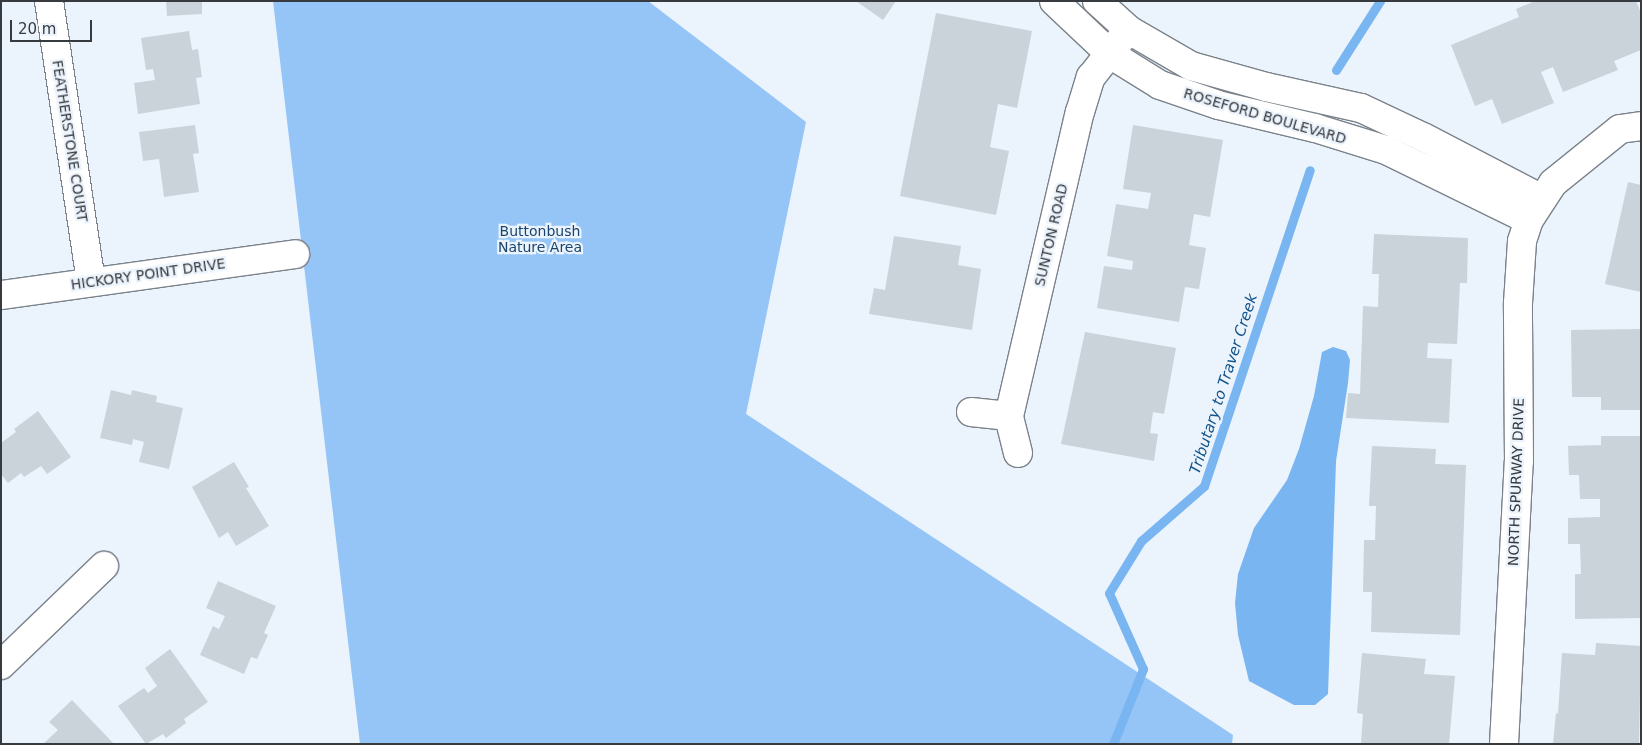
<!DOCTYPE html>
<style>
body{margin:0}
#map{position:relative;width:1642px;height:745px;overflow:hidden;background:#ebf3fc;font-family:"DejaVu Sans",sans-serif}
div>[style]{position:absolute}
.forest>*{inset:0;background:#95c5f6}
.water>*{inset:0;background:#78b5f1}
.stream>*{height:9px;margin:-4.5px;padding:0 4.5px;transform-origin:4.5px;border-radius:4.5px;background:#78b5f1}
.building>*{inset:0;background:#cad2da}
.roads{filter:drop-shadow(1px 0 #7b828a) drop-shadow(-1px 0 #7b828a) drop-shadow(0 1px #7b828a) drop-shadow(0 -1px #7b828a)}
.street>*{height:28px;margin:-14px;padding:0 14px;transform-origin:14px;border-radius:14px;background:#fff}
span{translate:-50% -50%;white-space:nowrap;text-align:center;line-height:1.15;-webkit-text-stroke:4.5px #ebf3fc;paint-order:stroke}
.street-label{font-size:14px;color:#373a3e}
.park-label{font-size:14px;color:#19446c}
.water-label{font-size:15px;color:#11538a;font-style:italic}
.frame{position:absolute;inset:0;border:2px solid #373a3e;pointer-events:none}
.scale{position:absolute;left:10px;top:20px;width:82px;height:22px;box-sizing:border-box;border:2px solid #373a3e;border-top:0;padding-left:6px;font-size:15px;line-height:18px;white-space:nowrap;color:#373a3e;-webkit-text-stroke:4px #ebf3fc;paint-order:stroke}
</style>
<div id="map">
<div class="forest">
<i style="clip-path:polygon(273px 1px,648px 1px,806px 122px,746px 414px,1233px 735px,1232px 744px,360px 744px)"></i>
</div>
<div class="water">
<i style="clip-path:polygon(1333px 347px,1346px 351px,1350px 360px,1348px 383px,1336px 461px,1328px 694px,1315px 705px,1294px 705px,1249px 681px,1238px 635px,1235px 603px,1238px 574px,1254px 528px,1287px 480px,1299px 449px,1314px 396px,1322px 352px)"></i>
</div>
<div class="stream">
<i style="left:1336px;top:70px;width:82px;rotate:-57.5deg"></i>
<i style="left:1113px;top:744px;width:81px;rotate:-68.2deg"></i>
<i style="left:1143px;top:669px;width:83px;rotate:-114.1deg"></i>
<i style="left:1109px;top:593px;width:61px;rotate:-58.4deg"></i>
<i style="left:1141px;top:541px;width:84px;rotate:-41.1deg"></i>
<i style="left:1204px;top:486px;width:333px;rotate:-71.5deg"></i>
</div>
<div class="building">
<i style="clip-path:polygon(166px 1px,202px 1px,202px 14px,167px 16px)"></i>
<i style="clip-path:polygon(856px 1px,896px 1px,883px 20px)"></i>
<i style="clip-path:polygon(1535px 1px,1636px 1px,1641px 13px,1641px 50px,1614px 61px,1618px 70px,1563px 92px,1553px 67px,1541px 72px,1554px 103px,1502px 124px,1492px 99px,1475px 106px,1451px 45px,1519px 17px,1516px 9px)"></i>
<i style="clip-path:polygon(936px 13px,1032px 31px,1017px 108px,998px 104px,990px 147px,1009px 151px,996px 215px,900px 196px)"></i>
<i style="clip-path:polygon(189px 31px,192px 50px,198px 49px,202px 77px,196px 78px,200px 104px,138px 114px,134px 83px,155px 80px,153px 69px,146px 70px,141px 38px)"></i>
<i style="clip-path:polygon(195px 125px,199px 153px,193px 154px,199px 192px,164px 197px,159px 159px,143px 161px,139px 132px)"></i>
<i style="clip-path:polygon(1133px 125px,1223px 140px,1210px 217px,1194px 214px,1189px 245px,1206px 248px,1199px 289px,1185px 287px,1179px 322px,1097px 308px,1104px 266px,1132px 270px,1133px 261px,1107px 256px,1116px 204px,1148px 209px,1151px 193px,1123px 189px)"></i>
<i style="clip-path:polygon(1628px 182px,1641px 185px,1641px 292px,1605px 284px)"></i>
<i style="clip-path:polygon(1374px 234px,1468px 238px,1467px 283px,1460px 283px,1457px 344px,1428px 343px,1427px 358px,1452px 359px,1449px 423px,1346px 418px,1348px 393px,1360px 394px,1363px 306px,1378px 307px,1379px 274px,1372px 274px)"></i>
<i style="clip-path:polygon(894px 236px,961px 246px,958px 265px,981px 269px,972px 330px,869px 314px,874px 288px,885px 290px)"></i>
<i style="clip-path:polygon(1641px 329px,1641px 410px,1601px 410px,1601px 397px,1572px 397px,1571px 330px)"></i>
<i style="clip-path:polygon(1085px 332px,1176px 348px,1164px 414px,1153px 412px,1150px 433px,1158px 434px,1154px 461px,1061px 444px)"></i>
<i style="clip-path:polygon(111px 390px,131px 395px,132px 390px,157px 396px,156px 402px,183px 408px,169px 469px,139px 462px,144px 442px,133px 439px,132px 445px,100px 438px)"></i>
<i style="clip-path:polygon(38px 411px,71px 457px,47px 474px,41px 466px,24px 477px,21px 473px,8px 483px,1px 474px,1px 443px,16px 432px,14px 429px)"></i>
<i style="clip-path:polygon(1601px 436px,1641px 436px,1641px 618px,1575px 619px,1575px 574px,1581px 574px,1580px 544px,1568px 544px,1568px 518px,1600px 517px,1600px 499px,1580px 499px,1579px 475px,1569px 475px,1568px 446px,1601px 445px)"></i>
<i style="clip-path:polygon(1372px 446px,1436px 449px,1435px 464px,1466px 465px,1460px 635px,1371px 632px,1372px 592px,1363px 592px,1364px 540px,1375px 540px,1376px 506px,1369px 506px)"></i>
<i style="clip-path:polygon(234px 462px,249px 487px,246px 488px,269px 526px,236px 546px,228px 532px,219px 538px,192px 487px)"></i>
<i style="clip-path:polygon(218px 581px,276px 606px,264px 633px,268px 635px,257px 659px,251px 657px,244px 674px,200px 655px,213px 626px,219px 629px,225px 616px,206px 608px)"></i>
<i style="clip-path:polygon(1596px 643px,1641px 646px,1639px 744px,1553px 744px,1556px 713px,1558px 714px,1562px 653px,1595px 655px)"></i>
<i style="clip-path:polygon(170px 649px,208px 702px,184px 719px,186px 723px,166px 738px,163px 734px,146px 744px,118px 706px,144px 688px,148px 693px,157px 686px,145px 668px)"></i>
<i style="clip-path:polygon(1362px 653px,1426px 659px,1424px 674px,1455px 676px,1449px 744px,1361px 744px,1363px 714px,1357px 713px)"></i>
<i style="clip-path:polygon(72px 700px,114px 744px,43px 744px,58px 730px,49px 722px)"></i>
</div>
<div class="roads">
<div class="street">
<i style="left:49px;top:1px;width:283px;rotate:81.5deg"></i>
<i style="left:1054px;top:1px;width:77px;rotate:43.4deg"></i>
<i style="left:1110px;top:54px;width:59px;rotate:31.8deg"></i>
<i style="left:1160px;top:85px;width:61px;rotate:19deg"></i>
<i style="left:1218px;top:105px;width:100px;rotate:13.3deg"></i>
<i style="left:1315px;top:128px;width:74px;rotate:17.2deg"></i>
<i style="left:1386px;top:150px;width:159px;rotate:26.1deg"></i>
<i style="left:1097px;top:1px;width:43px;rotate:42.2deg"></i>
<i style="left:1129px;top:30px;width:72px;rotate:30.1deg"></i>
<i style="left:1191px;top:66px;width:78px;rotate:15.6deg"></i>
<i style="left:1266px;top:87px;width:97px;rotate:12.5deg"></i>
<i style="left:1361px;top:108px;width:68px;rotate:25.1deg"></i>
<i style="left:1423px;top:137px;width:134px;rotate:27.5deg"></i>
<i style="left:1px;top:295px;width:297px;rotate:-7.9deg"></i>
<i style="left:971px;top:412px;width:38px;rotate:6deg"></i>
<i style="left:1018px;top:453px;width:38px;rotate:-104deg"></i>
<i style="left:1009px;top:416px;width:312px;rotate:-76.9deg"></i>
<i style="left:1080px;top:112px;width:37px;rotate:-73deg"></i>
<i style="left:1091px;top:77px;width:47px;rotate:-51.9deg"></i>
<i style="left:1px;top:665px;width:143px;rotate:-43.9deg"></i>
<i style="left:1504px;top:744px;width:283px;rotate:-87deg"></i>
<i style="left:1519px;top:461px;width:158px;rotate:-90.4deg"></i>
<i style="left:1518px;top:303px;width:62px;rotate:-86.3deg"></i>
<i style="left:1522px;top:241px;width:22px;rotate:-72deg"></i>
<i style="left:1529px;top:220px;width:44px;rotate:-57deg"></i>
<i style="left:1553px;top:183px;width:86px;rotate:-38.9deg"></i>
<i style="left:1620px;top:129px;width:21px;rotate:-8deg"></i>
</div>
</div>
<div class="street-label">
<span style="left:1265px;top:116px;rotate:16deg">ROSEFORD BOULEVARD</span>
<span style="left:70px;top:141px;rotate:81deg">FEATHERSTONE COURT</span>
<span style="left:1051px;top:235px;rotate:-77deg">SUNTON ROAD</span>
<span style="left:148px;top:274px;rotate:-8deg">HICKORY POINT DRIVE</span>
<span style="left:1516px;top:482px;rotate:-88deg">NORTH SPURWAY DRIVE</span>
</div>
<div class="park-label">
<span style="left:540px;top:239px">Buttonbush<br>Nature Area</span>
</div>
<div class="water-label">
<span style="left:1224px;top:384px;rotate:-72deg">Tributary to Traver Creek</span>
</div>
<div class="frame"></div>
<div class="scale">20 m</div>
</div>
